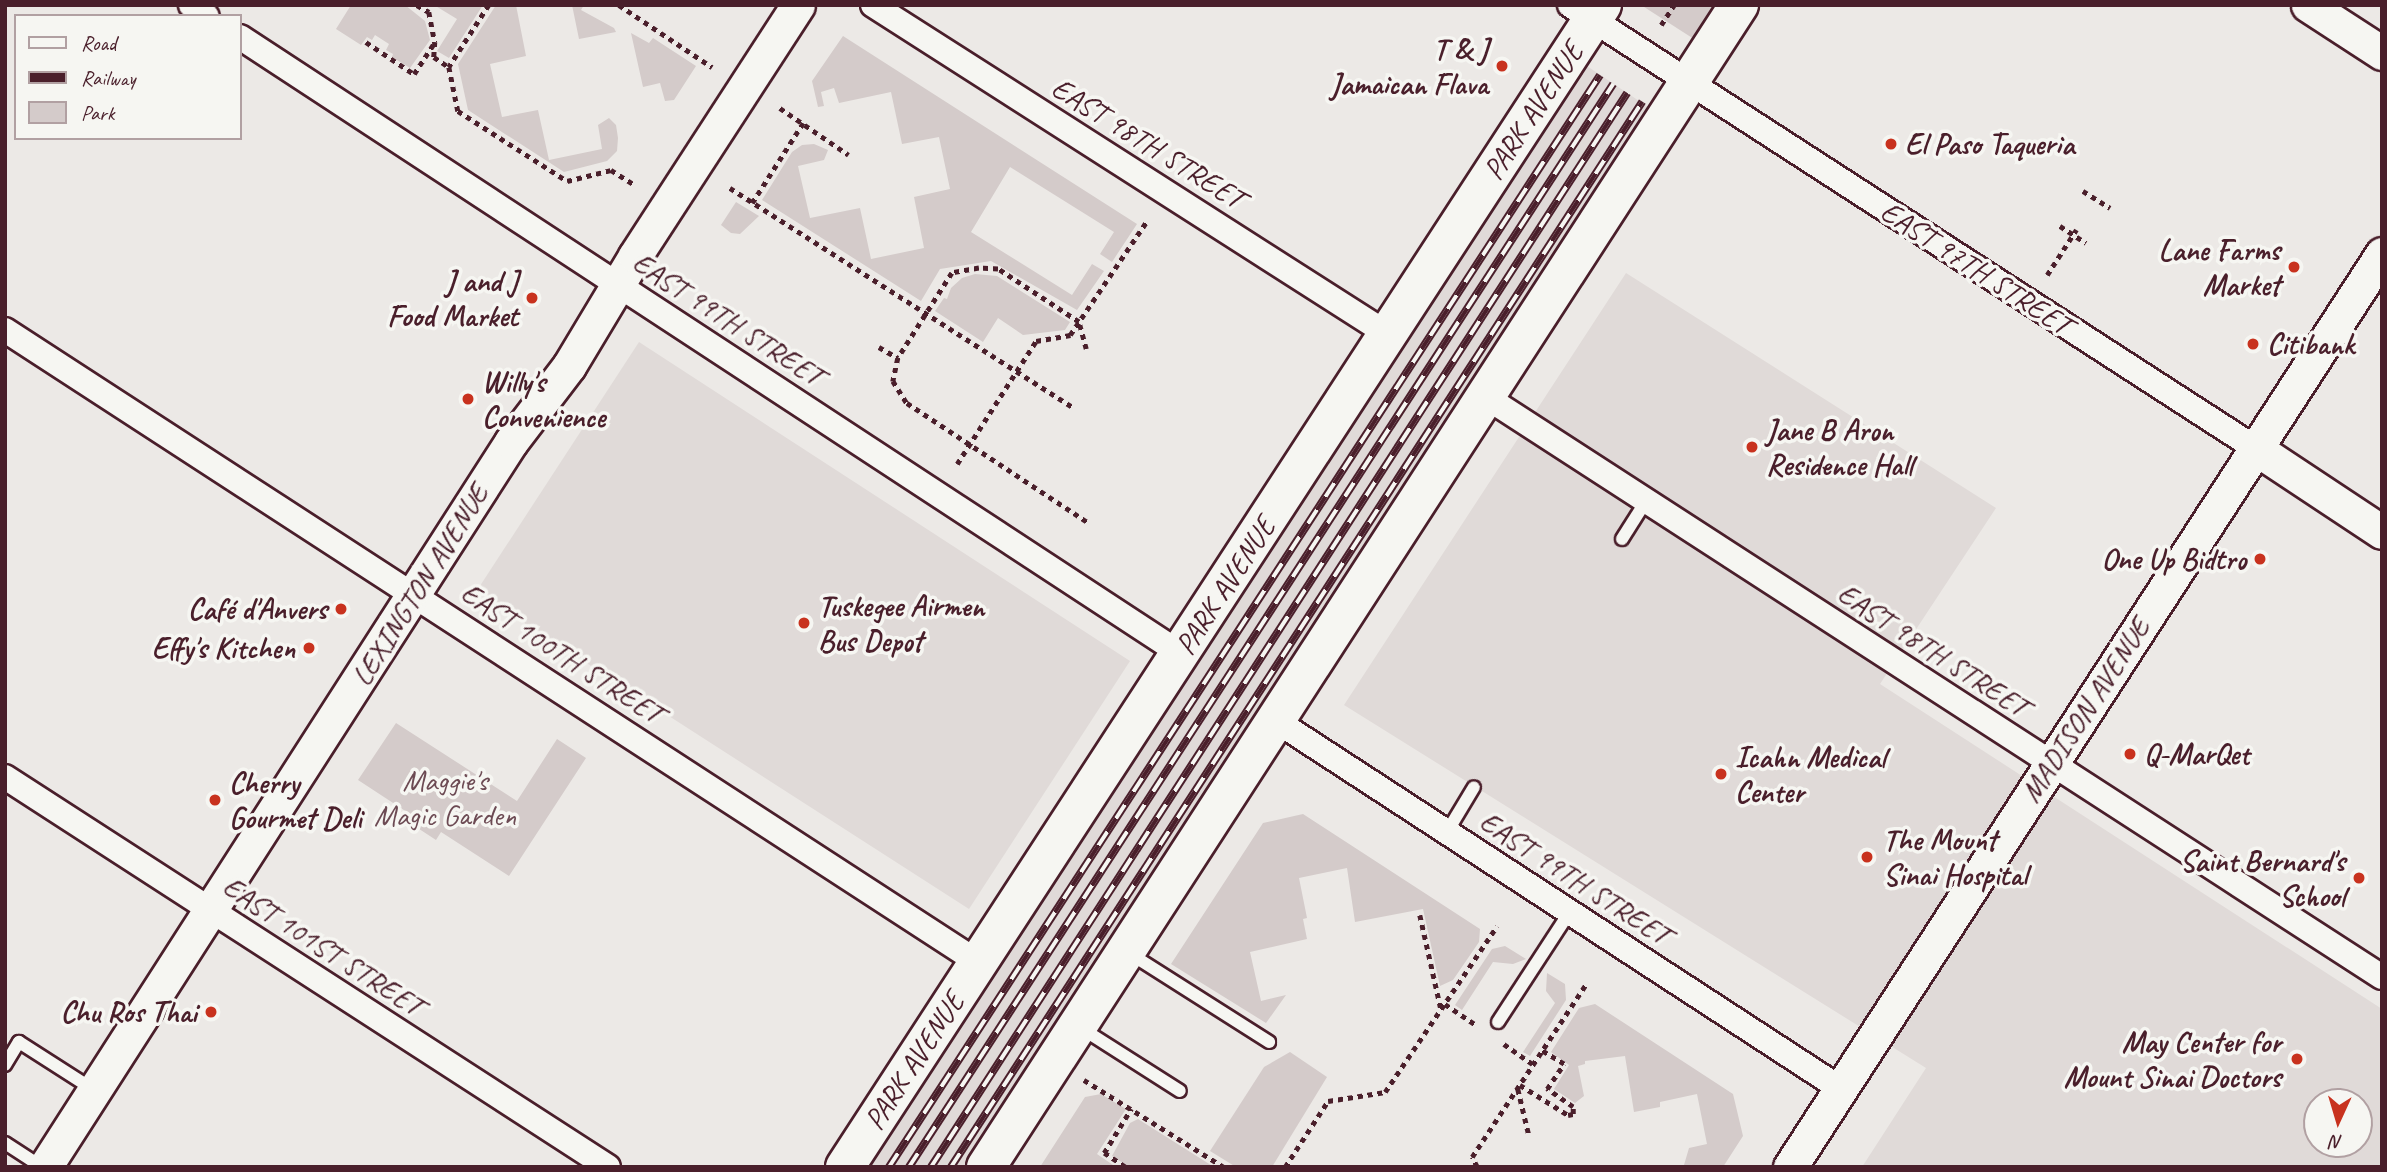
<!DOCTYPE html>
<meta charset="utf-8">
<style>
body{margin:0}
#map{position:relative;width:2387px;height:1172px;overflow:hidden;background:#ece9e6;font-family:Caveat,sans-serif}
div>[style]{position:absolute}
.built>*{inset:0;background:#e0dad8}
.green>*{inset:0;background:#d4cbca}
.path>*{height:4.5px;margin-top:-2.25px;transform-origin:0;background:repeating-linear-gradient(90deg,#4a1f2b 0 5px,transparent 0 10px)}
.roads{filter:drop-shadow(2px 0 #4a1f2b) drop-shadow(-2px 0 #4a1f2b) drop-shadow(0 2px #4a1f2b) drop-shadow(0 -2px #4a1f2b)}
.service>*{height:12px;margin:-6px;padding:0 6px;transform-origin:6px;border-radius:6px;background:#f6f6f2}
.minor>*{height:24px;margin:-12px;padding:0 12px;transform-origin:12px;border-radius:12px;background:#f6f6f2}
.secondary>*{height:33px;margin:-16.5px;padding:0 16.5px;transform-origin:16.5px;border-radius:16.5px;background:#f6f6f2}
.primary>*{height:38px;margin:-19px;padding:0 19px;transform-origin:19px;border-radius:19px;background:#f6f6f2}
.rail>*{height:8px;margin-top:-4px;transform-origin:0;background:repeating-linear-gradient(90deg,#f6f6f2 0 16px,#4a1f2b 0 32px);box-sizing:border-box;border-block:2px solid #4a1f2b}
.dots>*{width:19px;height:19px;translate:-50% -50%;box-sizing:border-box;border:4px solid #f6f6f2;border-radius:50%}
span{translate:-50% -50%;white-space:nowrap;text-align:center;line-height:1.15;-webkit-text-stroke:7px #f6f6f2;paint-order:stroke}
.poi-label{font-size:30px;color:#4a1f2b;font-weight:700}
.right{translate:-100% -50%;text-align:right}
.left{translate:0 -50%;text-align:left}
.street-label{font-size:30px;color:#4a1f2b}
.park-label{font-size:30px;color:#6c4a53}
.frame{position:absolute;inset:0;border:7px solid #4a1f2b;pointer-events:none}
.legend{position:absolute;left:14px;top:14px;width:228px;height:126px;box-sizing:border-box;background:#f6f6f2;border:2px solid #b1a0a2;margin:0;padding:9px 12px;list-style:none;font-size:21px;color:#4a1f2b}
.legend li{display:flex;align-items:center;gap:14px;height:35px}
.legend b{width:35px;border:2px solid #b1a0a2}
.north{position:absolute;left:2303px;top:1088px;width:70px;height:70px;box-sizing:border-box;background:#f6f6f2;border:2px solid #b1a0a2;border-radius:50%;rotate:184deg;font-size:19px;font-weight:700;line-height:28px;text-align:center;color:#4a1f2b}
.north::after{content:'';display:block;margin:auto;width:24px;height:32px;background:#c8321e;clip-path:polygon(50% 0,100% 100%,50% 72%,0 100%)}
</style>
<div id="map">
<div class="built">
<i style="clip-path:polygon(1584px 64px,1657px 113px,971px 1167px,870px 1167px)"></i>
<i style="clip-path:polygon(evenodd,1626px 273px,1996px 508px,1880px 684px,2382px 1009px,2382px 1167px,1862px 1167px,1926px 1068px,1344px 705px,1626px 273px,2317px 1102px,2359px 1102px,2359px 1144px,2317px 1144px,2317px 1102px)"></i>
<i style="clip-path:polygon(639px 342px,1130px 661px,969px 909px,476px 592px)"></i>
</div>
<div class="green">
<i style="clip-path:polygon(351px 5px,405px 5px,425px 21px,430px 40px,410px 68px,392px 57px,393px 54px,386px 50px,389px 44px,375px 35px,372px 40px,367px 37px,361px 45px,336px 29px)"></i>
<i style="clip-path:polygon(434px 5px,483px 5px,449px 58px,437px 51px,457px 19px)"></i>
<i style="clip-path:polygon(496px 5px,516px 5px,526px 56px,490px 64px,502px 117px,538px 110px,549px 160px,602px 149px,598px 125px,609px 118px,616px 125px,618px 138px,617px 151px,607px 161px,564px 172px,468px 110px,458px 64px)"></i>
<i style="clip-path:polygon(572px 5px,584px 5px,581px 10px,614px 28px,616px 32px,579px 39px)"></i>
<i style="clip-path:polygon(1641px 5px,1722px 5px,1697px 41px)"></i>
<i style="clip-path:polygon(631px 33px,649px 43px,653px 38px,696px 66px,674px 100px,665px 101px,660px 83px,643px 87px)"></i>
<i style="clip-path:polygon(843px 36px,1137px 224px,1112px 262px,1100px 254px,1114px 232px,1010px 167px,971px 232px,1072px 295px,1092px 264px,1104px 271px,1077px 310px,991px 261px,940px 269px,921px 301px,762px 200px,792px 152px,802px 145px,814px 144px,828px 150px,824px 160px,798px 166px,810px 218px,860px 208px,871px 259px,924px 248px,914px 197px,950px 189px,939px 137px,902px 144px,891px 92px,839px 103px,834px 88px,821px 92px,824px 106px,818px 107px,812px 81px)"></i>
<i style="clip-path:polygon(736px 202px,759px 216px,740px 234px,731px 233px,721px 225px)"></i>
<i style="clip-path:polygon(975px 274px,997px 276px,1070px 322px,1065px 330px,1023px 335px,998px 318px,983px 342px,935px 311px,944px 298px,947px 299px,951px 288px,962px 278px)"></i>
<i style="clip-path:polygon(396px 723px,517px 801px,557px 739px,586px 758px,509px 876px,441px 832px,436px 840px,410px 823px,413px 816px,358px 780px)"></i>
<i style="clip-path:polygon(1303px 814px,1480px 929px,1479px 942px,1453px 980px,1440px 986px,1423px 909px,1355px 922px,1347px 868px,1299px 878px,1307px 918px,1303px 919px,1307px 939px,1250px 952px,1261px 1001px,1286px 995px,1266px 1023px,1171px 964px,1263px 823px)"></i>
<i style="clip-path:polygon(1505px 946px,1526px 959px,1513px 964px,1493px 962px,1462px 1010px,1455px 1005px,1492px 949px)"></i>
<i style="clip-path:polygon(1547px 973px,1565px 984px,1566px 1000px,1530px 1056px,1523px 1052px,1555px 1003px,1546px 991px)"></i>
<i style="clip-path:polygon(1595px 1004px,1733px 1094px,1743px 1136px,1723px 1167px,1684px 1165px,1689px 1148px,1707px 1144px,1697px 1094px,1660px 1102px,1660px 1107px,1634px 1112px,1625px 1056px,1585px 1061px,1585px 1064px,1578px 1066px,1584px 1096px,1575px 1103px,1554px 1089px,1569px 1065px,1551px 1052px,1579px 1008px)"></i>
<i style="clip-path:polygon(1290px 1052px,1327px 1077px,1272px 1167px,1236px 1167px,1210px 1151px,1264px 1067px)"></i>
<i style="clip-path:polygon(1101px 1094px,1126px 1109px,1097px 1154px,1116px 1167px,1040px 1167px,1085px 1097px)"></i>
<i style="clip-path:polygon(1138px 1119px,1214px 1167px,1129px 1167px,1112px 1156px,1130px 1123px)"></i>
</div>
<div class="path">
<i style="left:417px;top:5px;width:14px;rotate:30deg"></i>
<i style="left:429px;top:12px;width:31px;rotate:79deg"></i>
<i style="left:435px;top:42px;width:15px;rotate:94deg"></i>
<i style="left:434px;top:57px;width:18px;rotate:34deg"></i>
<i style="left:489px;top:5px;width:74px;rotate:122.8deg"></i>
<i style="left:449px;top:67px;width:45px;rotate:78.4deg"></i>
<i style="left:458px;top:111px;width:130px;rotate:32.7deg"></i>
<i style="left:567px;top:181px;width:45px;rotate:-14deg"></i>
<i style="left:611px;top:170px;width:28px;rotate:32deg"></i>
<i style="left:619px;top:5px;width:112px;rotate:33.7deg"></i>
<i style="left:1661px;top:25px;width:24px;rotate:-57deg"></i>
<i style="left:366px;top:42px;width:58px;rotate:33.7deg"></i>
<i style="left:414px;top:74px;width:38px;rotate:-57deg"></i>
<i style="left:780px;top:108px;width:83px;rotate:34.3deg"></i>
<i style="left:730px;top:188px;width:406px;rotate:32.6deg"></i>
<i style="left:2083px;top:191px;width:32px;rotate:32deg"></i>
<i style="left:752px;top:203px;width:95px;rotate:-57.5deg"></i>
<i style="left:2060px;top:226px;width:31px;rotate:33deg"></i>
<i style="left:2047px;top:275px;width:54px;rotate:-57.2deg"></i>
<i style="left:879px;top:347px;width:22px;rotate:30deg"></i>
<i style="left:1086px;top:349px;width:28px;rotate:-105deg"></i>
<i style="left:1079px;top:322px;width:97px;rotate:-146.8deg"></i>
<i style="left:998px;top:269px;width:19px;rotate:-177deg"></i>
<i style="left:979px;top:268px;width:27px;rotate:170deg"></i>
<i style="left:952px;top:273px;width:101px;rotate:122.4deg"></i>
<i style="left:898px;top:358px;width:24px;rotate:102deg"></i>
<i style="left:893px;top:381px;width:26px;rotate:58deg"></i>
<i style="left:907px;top:403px;width:218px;rotate:33.4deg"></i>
<i style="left:957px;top:464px;width:146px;rotate:-57.3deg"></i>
<i style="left:1036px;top:341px;width:35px;rotate:-10deg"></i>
<i style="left:1070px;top:335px;width:138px;rotate:-56deg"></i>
<i style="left:1420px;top:915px;width:96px;rotate:77.4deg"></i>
<i style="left:1445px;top:1004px;width:37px;rotate:34deg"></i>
<i style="left:1504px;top:1044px;width:35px;rotate:35deg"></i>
<i style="left:1084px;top:1080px;width:165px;rotate:31.9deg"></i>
<i style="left:1520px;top:1085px;width:57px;rotate:32deg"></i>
<i style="left:1568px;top:1115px;width:5px;rotate:-11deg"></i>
<i style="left:1573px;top:1114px;width:7px;rotate:-90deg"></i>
<i style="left:1573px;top:1107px;width:32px;rotate:-145deg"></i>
<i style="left:1547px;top:1089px;width:30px;rotate:-56deg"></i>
<i style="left:1564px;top:1064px;width:26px;rotate:-149deg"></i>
<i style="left:1518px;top:1089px;width:47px;rotate:76.6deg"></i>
<i style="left:1125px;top:1167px;width:25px;rotate:-146deg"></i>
<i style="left:1104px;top:1153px;width:52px;rotate:-58.5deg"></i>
<i style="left:1285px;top:1167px;width:79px;rotate:-56.9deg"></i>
<i style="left:1328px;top:1101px;width:58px;rotate:-9deg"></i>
<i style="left:1385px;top:1092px;width:200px;rotate:-56deg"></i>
<i style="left:1477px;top:1167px;width:11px;rotate:-117deg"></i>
<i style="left:1472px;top:1157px;width:207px;rotate:-56.6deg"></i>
</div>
<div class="roads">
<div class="service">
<i style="left:1622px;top:539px;width:45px;rotate:-57.7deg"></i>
<i style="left:1447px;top:832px;width:52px;rotate:-59deg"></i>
<i style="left:1129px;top:953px;width:166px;rotate:32.4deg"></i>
<i style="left:1498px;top:1022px;width:130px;rotate:-56.9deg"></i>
<i style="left:1081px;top:1028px;width:117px;rotate:32.5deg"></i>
<i style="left:5px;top:1065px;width:27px;rotate:-59deg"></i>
<i style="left:19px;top:1042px;width:89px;rotate:32.6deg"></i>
<i style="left:5px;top:1143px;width:44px;rotate:33deg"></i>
</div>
<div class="minor">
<i style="left:191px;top:5px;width:19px;rotate:35deg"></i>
<i style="left:873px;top:5px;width:612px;rotate:32.6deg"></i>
<i style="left:1570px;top:5px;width:816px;rotate:32.89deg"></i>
<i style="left:240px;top:37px;width:1125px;rotate:33.25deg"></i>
<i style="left:5px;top:330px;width:1160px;rotate:33.01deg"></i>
<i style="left:1486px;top:397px;width:1067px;rotate:32.92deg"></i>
<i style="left:1275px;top:720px;width:676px;rotate:33.1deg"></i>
<i style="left:5px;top:777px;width:718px;rotate:32.89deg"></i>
</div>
<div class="secondary">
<i style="left:2308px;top:5px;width:88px;rotate:33deg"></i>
<i style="left:2255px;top:448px;width:152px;rotate:33.5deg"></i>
<i style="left:45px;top:1167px;width:862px;rotate:-57.27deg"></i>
<i style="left:511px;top:442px;width:96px;rotate:-52.7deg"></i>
<i style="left:569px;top:366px;width:128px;rotate:-59deg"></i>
<i style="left:635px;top:256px;width:299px;rotate:-57deg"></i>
<i style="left:1790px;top:1167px;width:1088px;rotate:-57.04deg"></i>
</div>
<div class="primary">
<i style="left:845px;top:1167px;width:1387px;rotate:-56.92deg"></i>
<i style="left:986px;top:1167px;width:1385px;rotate:-57.06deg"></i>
</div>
</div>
<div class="rail">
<i style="left:889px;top:1167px;width:1303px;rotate:-56.93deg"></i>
<i style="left:909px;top:1167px;width:1292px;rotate:-56.97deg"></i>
<i style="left:931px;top:1167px;width:1280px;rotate:-57.05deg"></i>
<i style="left:951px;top:1167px;width:1270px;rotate:-57.02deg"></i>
</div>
<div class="dots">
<i style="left:1502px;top:66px;background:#c8321e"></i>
<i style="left:1891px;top:144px;background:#c8321e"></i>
<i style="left:2294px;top:267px;background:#c8321e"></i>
<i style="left:532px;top:298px;background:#c8321e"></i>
<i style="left:2253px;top:344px;background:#c8321e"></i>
<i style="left:468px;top:399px;background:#c8321e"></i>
<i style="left:1752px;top:447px;background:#c8321e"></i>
<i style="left:2260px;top:559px;background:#c8321e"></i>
<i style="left:341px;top:609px;background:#c8321e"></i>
<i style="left:804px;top:623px;background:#c8321e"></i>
<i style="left:309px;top:648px;background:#c8321e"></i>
<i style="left:2130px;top:754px;background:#c8321e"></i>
<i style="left:1721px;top:774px;background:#c8321e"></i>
<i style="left:215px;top:800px;background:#c8321e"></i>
<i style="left:1867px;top:857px;background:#c8321e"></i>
<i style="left:2359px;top:878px;background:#c8321e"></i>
<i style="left:211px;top:1012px;background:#c8321e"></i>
<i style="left:2297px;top:1059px;background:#c8321e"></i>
</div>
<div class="poi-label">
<span class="right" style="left:1488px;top:66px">T &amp; J<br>Jamaican Flava</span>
<span class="left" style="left:1905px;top:144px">El Paso Taqueria</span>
<span class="right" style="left:2280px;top:267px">Lane Farms<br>Market</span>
<span class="right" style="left:518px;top:298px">J and J<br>Food Market</span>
<span class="left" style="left:2267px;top:344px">Citibank</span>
<span class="left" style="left:482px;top:399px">Willy's<br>Convenience</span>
<span class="left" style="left:1766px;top:447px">Jane B Aron<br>Residence Hall</span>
<span class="right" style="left:2246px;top:559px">One Up Bidtro</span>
<span class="left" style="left:818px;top:623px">Tuskegee Airmen<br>Bus Depot</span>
<span class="right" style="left:327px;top:609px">Café d'Anvers</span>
<span class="right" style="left:295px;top:648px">Effy's Kitchen</span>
<span class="left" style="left:2144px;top:754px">Q-MarQet</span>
<span class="left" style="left:1735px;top:774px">Icahn Medical<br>Center</span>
<span class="left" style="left:229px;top:800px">Cherry<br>Gourmet Deli</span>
<span class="left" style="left:1883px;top:857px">The Mount<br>Sinai Hospital</span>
<span class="right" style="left:2345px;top:878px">Saint Bernard's<br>School</span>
<span class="right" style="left:197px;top:1012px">Chu Ros Thai</span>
<span class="right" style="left:2281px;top:1059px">May Center for<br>Mount Sinai Doctors</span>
</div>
<div class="street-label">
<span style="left:1533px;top:111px;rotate:-57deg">PARK AVENUE</span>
<span style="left:1148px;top:143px;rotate:32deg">EAST 98TH STREET</span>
<span style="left:1976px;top:268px;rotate:33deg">EAST 97TH STREET</span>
<span style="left:728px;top:319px;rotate:33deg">EAST 99TH STREET</span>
<span style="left:420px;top:585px;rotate:-58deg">LEXINGTON AVENUE</span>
<span style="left:1225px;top:586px;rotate:-57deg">PARK AVENUE</span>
<span style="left:1933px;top:650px;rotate:33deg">EAST 98TH STREET</span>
<span style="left:562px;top:653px;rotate:33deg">EAST 100TH STREET</span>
<span style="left:2085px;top:710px;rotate:-57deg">MADISON AVENUE</span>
<span style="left:1575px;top:878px;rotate:33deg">EAST 99TH STREET</span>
<span style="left:323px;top:946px;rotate:33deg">EAST 101ST STREET</span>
<span style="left:914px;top:1061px;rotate:-57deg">PARK AVENUE</span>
</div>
<div class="park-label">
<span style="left:445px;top:797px">Maggie's<br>Magic Garden</span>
</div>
<div class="frame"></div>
<ul class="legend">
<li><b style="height:9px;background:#f6f6f2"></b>Road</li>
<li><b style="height:9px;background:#4a1f2b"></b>Railway</li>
<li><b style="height:19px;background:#d4cbca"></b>Park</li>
</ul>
<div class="north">N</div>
</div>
